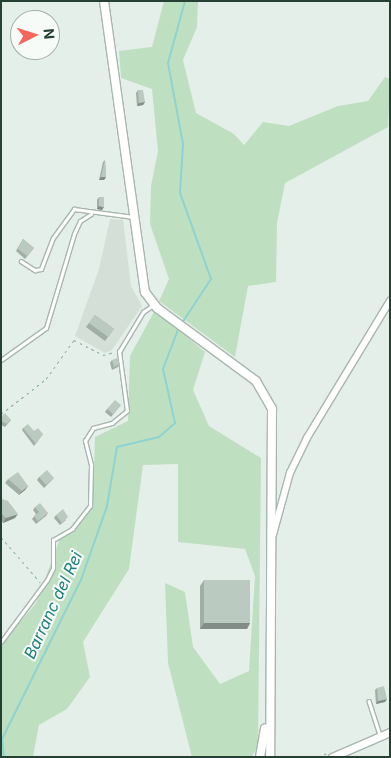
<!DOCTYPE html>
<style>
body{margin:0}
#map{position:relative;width:391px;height:758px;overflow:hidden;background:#e5efe9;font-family:Inter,sans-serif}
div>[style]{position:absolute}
.built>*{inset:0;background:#d3dfd7}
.green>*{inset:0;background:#bee0c1}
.stream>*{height:2px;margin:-1px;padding:0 1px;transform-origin:1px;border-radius:1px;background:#8ed3d1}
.path>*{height:1px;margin-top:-0.5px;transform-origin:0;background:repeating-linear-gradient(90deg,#86b29c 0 2.5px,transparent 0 6.5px)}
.roads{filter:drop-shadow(1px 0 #a7b7af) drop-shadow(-1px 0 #a7b7af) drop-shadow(0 1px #a7b7af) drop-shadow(0 -1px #a7b7af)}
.service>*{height:2.5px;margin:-1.25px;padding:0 1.25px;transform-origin:1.25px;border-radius:1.25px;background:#fff}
.minor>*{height:5.5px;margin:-2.75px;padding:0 2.75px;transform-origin:2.75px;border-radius:2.75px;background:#fff}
.tertiary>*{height:7px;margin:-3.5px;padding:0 3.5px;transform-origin:3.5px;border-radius:3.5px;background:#fff}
.secondary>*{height:8px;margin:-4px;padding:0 4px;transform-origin:4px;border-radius:4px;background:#fff}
.wall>*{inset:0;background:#a0aea6}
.shaded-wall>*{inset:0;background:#828d87}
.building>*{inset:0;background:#bacac1}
span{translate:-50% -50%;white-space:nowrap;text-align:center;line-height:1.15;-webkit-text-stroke:4px #f6fbf8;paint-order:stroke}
.water-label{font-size:16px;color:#1c7f7c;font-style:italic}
.frame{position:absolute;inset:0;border:2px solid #244134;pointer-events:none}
.north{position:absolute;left:10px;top:10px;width:50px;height:50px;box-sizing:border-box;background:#f6fbf8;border:1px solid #a2b1aa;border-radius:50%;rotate:85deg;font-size:14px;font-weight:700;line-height:20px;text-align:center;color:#244134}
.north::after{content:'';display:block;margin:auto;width:18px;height:22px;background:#f3675f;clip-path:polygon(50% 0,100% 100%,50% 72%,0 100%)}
</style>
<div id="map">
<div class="built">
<i style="clip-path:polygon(110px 219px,123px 220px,131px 286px,142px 306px,112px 350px,105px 353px,75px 336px,99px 269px)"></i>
</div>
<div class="green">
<i style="clip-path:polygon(164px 1px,198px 1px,197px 27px,183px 60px,196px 113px,234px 134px,244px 145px,263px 122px,289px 126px,338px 106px,368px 101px,385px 77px,390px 79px,388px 127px,285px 183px,277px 223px,276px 282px,248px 286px,235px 357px,159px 301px,169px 279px,150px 224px,151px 186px,158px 151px,152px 89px,121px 78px,119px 51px,152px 47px)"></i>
<i style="clip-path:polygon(155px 310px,205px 352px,193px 390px,209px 426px,261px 458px,258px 748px,251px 757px,192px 757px,168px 663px,165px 583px,185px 592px,193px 647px,220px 684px,249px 671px,255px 576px,245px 549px,178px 542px,178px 464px,143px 465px,129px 569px,83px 642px,90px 677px,67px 709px,39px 725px,33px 757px,1px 757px,1px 645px,36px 603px,59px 541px,93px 500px,95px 437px,128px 421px,130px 356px)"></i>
</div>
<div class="stream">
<i style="left:182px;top:323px;width:53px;rotate:-56.6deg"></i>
<i style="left:211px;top:279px;width:91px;rotate:-109.8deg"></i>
<i style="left:180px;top:193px;width:49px;rotate:-86.5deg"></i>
<i style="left:183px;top:144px;width:82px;rotate:-100.5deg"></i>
<i style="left:168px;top:63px;width:64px;rotate:-74.7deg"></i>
<i style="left:4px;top:757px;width:18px;rotate:-96deg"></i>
<i style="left:2px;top:739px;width:178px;rotate:-63.6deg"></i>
<i style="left:81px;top:580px;width:78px;rotate:-70.6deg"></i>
<i style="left:107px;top:506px;width:60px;rotate:-80.4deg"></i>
<i style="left:117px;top:447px;width:43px;rotate:-13.4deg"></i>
<i style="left:159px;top:437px;width:21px;rotate:-41deg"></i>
<i style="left:175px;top:423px;width:55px;rotate:-102.5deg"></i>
<i style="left:163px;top:369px;width:45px;rotate:-69.1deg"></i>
</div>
<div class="path">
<i style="left:1px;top:414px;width:57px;rotate:-37.9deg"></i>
<i style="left:46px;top:379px;width:48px;rotate:-54.3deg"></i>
<i style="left:74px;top:340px;width:33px;rotate:27deg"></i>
<i style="left:103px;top:355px;width:11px;rotate:-15deg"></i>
<i style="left:1px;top:537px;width:60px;rotate:49.1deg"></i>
<i style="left:318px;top:757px;width:10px;rotate:-24deg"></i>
</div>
<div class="roads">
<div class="service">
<i style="left:21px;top:261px;width:17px;rotate:33deg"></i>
<i style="left:35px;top:270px;width:6px;rotate:-9deg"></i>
<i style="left:41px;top:269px;width:33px;rotate:-69deg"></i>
<i style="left:53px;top:238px;width:36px;rotate:-54deg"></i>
<i style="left:74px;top:209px;width:60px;rotate:7.7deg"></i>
<i style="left:1px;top:360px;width:55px;rotate:-35.4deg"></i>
<i style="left:46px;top:328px;width:98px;rotate:-73.4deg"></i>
<i style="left:74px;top:234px;width:14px;rotate:-65deg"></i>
<i style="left:80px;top:221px;width:13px;rotate:-32deg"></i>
<i style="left:1px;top:642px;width:77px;rotate:-53.4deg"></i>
<i style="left:47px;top:580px;width:13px;rotate:-63deg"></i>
<i style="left:53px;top:568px;width:28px;rotate:-90deg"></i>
<i style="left:53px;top:540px;width:22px;rotate:-30deg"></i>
<i style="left:72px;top:529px;width:29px;rotate:-52deg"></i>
<i style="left:90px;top:506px;width:41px;rotate:-88.6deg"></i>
<i style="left:91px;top:465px;width:25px;rotate:-104deg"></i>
<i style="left:85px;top:441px;width:15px;rotate:-58deg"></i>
<i style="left:93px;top:428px;width:20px;rotate:-15deg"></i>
<i style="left:112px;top:423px;width:19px;rotate:-39deg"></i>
<i style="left:127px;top:411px;width:60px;rotate:-97.7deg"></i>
<i style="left:119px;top:352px;width:47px;rotate:-59deg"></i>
<i style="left:143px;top:312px;width:11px;rotate:-34deg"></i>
<i style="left:369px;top:701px;width:36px;rotate:72deg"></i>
</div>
<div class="minor">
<i style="left:273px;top:535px;width:64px;rotate:-74.7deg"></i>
<i style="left:290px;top:473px;width:39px;rotate:-64deg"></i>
<i style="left:307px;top:438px;width:160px;rotate:-58.8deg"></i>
</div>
<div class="tertiary">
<i style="left:332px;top:757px;width:63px;rotate:-23.3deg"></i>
</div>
<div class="secondary">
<i style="left:104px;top:1px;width:294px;rotate:82deg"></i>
<i style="left:145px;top:292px;width:20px;rotate:53deg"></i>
<i style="left:157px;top:308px;width:123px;rotate:36.4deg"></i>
<i style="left:256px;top:381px;width:32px;rotate:60deg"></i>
<i style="left:272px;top:409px;width:348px;rotate:90.3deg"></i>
<i style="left:260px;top:757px;width:29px;rotate:-80deg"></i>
</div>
</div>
<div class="wall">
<i style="clip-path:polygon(138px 90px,145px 102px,143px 105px,137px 106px,136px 93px)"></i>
<i style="clip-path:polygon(105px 160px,106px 177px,104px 180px,99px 180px,103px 162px)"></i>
<i style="clip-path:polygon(99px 197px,102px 210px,97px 209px,97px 200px)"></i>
<i style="clip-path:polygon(23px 239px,34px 248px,25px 259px,16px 251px)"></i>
<i style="clip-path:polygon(95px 315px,114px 329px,105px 341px,86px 327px)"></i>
<i style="clip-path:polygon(112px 360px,120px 364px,118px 367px,112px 370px,110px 363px)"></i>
<i style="clip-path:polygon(121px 405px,111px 417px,105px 412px,107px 409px)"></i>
<i style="clip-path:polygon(1px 417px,11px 420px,5px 427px,1px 425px)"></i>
<i style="clip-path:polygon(23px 428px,43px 434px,34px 446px,22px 430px)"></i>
<i style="clip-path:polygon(39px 477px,54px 478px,44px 488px,37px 480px)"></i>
<i style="clip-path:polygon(8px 479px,28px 486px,25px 490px,19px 495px,5px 483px)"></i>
<i style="clip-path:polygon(1px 500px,15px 518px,3px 523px,1px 520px)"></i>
<i style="clip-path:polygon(35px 507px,48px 513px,46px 516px,36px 524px,32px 519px,36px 514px,33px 510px)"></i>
<i style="clip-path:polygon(56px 515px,66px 520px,60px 525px,54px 518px)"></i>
<i style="clip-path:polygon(204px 580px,250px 623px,247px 629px,200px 629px,200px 586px)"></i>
<i style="clip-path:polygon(377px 688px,387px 699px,385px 702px,376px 704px,375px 690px)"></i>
</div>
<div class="shaded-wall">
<i style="clip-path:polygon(145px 102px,143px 105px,137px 106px,139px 103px)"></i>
<i style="clip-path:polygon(101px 177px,106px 177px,104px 180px,99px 180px)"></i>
<i style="clip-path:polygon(99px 206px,104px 207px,102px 210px,97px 209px)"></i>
<i style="clip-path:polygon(28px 486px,25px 490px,19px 495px,22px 491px)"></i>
<i style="clip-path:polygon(18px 514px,15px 518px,3px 523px,6px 518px)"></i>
<i style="clip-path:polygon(204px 623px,250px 623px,247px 629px,200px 629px)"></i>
<i style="clip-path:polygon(387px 699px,385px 702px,376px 704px,378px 701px)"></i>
</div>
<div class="building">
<i style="clip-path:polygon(138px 90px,143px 90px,145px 102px,139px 103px)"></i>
<i style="clip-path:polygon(105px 160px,106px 177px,101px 177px)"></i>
<i style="clip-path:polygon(99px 197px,104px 197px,104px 207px,99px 206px)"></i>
<i style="clip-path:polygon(23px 239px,34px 248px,27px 256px,18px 249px)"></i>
<i style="clip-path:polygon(95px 315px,114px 329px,108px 337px,89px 323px)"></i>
<i style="clip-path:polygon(117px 358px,120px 364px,114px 367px,112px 360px)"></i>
<i style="clip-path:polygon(115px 400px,121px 405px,113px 414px,107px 409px)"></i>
<i style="clip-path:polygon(5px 413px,11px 420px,7px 424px,1px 421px,1px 417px)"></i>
<i style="clip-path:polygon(28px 424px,34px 431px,38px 428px,43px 434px,36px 444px,23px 428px)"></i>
<i style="clip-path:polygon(47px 470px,54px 478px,46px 485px,39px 477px)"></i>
<i style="clip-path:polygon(18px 472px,28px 486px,22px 491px,8px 479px)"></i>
<i style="clip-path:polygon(2px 499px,8px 501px,18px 514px,6px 518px,1px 513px)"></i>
<i style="clip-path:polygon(40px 503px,48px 513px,38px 521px,34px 516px,39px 512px,35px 507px)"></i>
<i style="clip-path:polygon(63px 509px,68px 517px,62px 523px,56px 515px)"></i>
<i style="clip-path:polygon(204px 580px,250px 580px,250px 623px,204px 623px)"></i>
<i style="clip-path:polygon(384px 686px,387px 699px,378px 701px,377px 688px)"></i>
</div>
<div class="water-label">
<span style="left:53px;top:605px;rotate:-65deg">Barranc del Rei</span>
</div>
<div class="frame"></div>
<div class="north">N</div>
</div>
